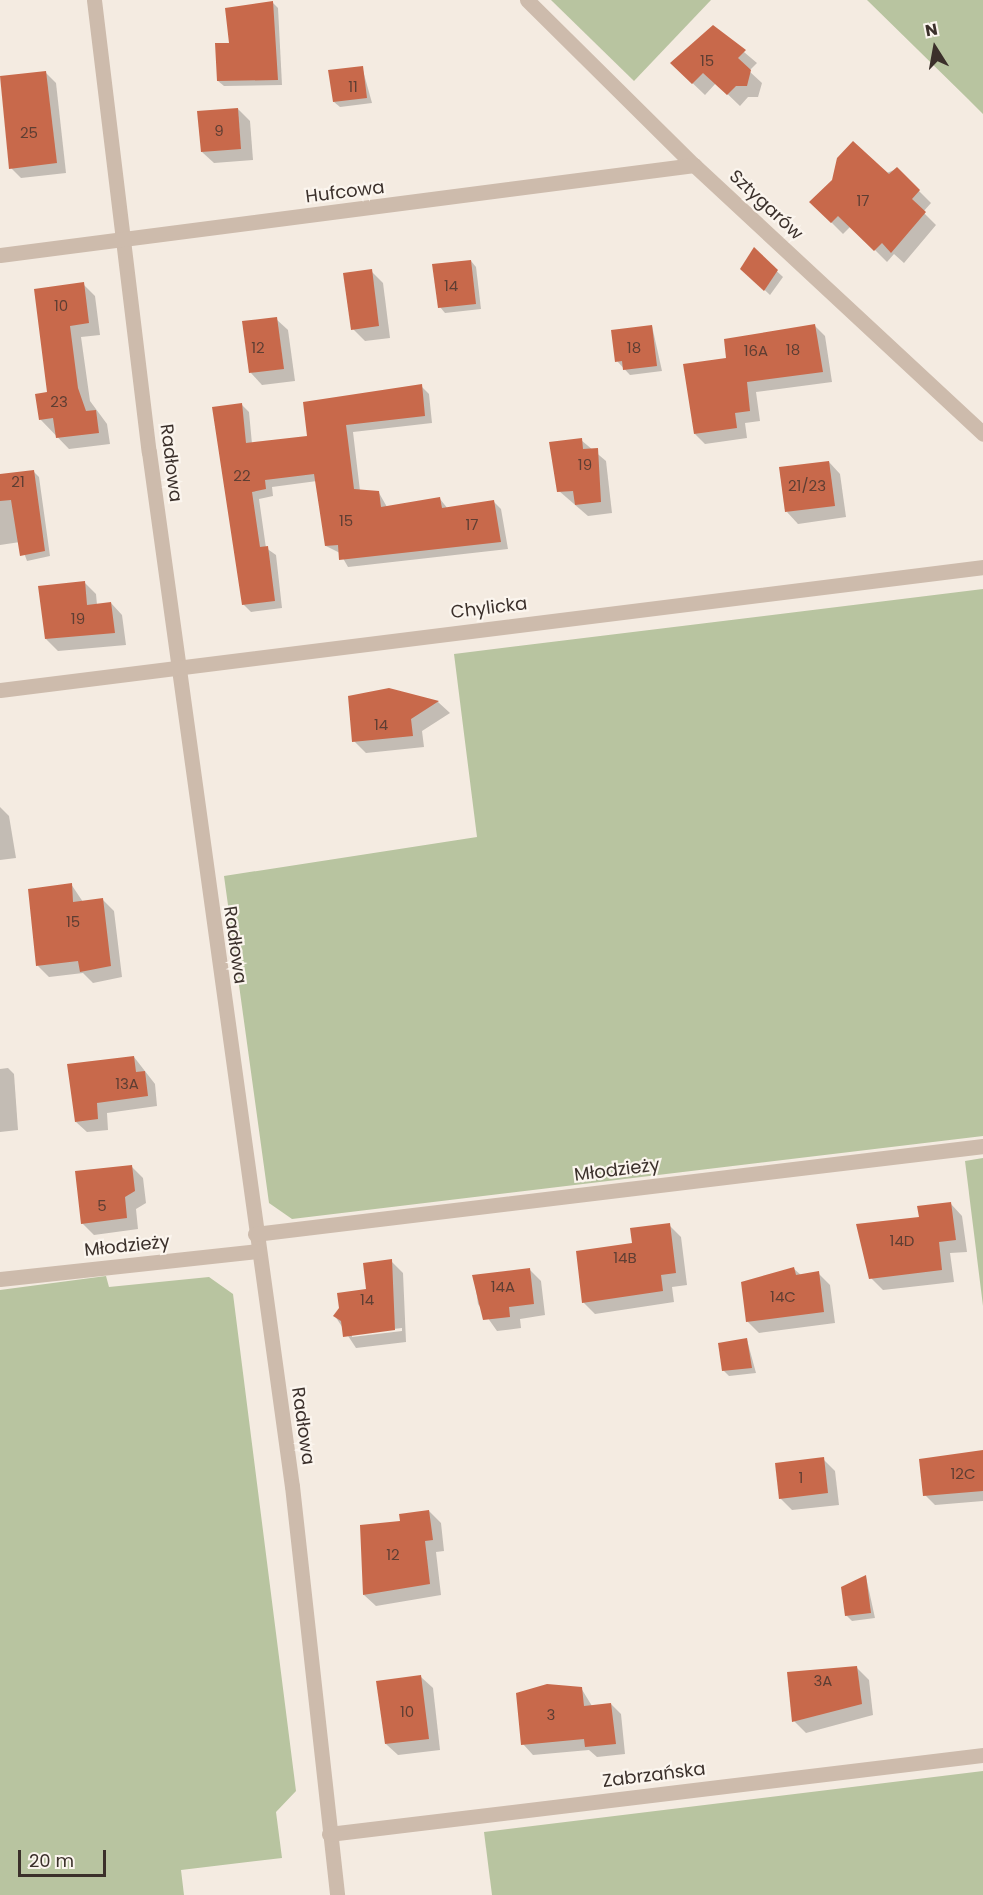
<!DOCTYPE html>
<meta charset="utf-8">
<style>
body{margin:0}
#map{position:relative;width:983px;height:1895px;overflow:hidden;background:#f4ebe1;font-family:Poppins,sans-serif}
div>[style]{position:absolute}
.green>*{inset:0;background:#b8c4a0}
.shadow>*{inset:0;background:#0003}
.building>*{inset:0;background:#c8694b}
.street>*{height:15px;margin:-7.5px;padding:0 7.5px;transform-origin:7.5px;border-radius:7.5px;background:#cdbbac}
span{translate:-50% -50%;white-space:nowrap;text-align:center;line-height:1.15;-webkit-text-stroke:4.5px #fbf5ee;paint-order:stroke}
.number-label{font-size:15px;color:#5e3e33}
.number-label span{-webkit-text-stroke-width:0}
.street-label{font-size:18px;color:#3b302b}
.north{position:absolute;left:905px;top:18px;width:60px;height:60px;-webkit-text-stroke:4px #fbf5ee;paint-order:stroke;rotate:349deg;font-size:16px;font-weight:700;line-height:24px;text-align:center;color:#3b302b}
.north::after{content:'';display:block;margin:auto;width:21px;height:27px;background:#3b302b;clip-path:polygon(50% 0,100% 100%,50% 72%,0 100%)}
.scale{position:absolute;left:18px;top:1850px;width:88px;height:27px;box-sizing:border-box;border:3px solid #3b302b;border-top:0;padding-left:8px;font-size:18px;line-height:21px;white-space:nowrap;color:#3b302b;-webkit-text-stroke:4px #fbf5ee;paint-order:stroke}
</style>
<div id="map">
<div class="green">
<i style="clip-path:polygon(551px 0,711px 0,634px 81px)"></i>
<i style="clip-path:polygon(867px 0,983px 0,983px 114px,968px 99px)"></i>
<i style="clip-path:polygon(983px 589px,983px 1136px,292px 1219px,269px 1203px,224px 876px,477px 837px,454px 654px)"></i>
<i style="clip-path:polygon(983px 1158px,983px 1306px,965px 1161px)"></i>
<i style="clip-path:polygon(106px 1276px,109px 1287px,209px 1277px,233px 1294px,296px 1791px,276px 1812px,282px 1858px,181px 1870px,184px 1895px,0 1895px,0 1290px)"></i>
<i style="clip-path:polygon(983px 1771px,983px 1895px,492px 1895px,484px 1832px)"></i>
</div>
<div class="shadow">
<i style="clip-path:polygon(273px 3px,278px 8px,282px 85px,224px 86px,218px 81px)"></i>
<i style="clip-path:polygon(713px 26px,757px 63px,749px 71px,762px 83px,758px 97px,748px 97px,740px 106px,716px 83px,705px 95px,684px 75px)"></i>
<i style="clip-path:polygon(362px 67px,372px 103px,340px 107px,334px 102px)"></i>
<i style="clip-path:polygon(46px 73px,56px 83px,66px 173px,21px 178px,11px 168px)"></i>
<i style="clip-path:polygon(238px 109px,250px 121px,253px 160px,214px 163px,202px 152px)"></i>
<i style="clip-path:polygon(897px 169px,931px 203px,923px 212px,936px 225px,904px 263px,894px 254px,887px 262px,851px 226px,843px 234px,811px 202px)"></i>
<i style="clip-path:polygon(754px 250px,783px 277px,770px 295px,742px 269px)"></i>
<i style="clip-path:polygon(471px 261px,476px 267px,481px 309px,445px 313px,440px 307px)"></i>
<i style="clip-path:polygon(371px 271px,383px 283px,390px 338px,365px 341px,353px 329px)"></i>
<i style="clip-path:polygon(83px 284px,95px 296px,100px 335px,81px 337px,90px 401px,107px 424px,110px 444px,69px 449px,40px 419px,49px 393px,35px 290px)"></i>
<i style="clip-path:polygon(276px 319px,288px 330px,295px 381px,262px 385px,251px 373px)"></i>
<i style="clip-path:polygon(652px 326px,662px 371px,630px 375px,617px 361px)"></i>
<i style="clip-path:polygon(815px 326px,825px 336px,832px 382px,756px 392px,760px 421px,745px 423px,747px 438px,705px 444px,695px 434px,728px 359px)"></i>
<i style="clip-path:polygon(421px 386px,429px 394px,432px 423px,353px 432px,360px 491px,379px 493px,387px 507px,440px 499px,448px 509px,494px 502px,501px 509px,508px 549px,348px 567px,340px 553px,326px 546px,317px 481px,272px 487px,273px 496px,259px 499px,266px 548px,276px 555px,282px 608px,251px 612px,243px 604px,242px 405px,249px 412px,252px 444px,308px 437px)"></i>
<i style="clip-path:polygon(581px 440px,606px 461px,612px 513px,588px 516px,559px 491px)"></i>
<i style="clip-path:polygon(829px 462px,840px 474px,846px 517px,798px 524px,787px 512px)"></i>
<i style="clip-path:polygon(34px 472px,39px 477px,50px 556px,27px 561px,20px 542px,0 545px,0 476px)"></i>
<i style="clip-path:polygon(84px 582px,96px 594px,97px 605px,111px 603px,122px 615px,126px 645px,58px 651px,46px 639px)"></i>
<i style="clip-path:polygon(389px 689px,438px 702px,450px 713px,422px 731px,424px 747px,366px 753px,354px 741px)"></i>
<i style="clip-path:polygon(0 807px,9px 816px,16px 858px,0 860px)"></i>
<i style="clip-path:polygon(71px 884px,83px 902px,102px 899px,114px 911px,122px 977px,93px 983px,83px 973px,49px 977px,38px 966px)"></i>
<i style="clip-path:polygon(134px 1057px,155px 1084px,157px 1106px,107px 1113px,108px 1130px,87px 1132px,76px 1122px)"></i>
<i style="clip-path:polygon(8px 1068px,14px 1074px,18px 1130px,0 1132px,0 1069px)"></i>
<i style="clip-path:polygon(131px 1166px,143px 1178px,146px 1203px,136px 1209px,138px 1229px,94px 1235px,82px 1223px)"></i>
<i style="clip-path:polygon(951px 1204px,962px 1216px,967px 1252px,950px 1253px,954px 1282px,883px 1290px,871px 1278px,920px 1218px)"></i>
<i style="clip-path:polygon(669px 1225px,681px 1237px,687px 1285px,672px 1287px,674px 1302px,595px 1314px,583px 1302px,634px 1244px)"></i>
<i style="clip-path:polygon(evenodd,391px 1261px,403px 1273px,406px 1342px,356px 1348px,335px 1316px,368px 1290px,391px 1261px,402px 1328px,402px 1331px,352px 1337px,352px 1334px,402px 1328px)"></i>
<i style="clip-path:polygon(529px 1269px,541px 1281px,545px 1315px,520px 1319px,521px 1328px,497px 1331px,478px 1304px,474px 1276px)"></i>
<i style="clip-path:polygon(794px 1269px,801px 1275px,818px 1273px,830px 1285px,835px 1323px,759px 1333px,747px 1321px)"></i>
<i style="clip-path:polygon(747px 1340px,756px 1373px,729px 1376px,723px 1370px)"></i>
<i style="clip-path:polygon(983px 1451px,983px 1501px,935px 1505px,925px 1495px)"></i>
<i style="clip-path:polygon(823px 1459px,835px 1471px,839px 1505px,792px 1510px,780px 1498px)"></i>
<i style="clip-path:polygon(429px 1511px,441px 1523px,444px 1551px,436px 1552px,441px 1595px,376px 1606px,364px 1595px,402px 1522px)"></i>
<i style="clip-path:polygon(866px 1577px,875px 1618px,852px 1621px,846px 1615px)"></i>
<i style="clip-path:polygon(857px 1668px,869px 1680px,873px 1715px,806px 1733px,794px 1721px)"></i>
<i style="clip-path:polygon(421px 1677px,433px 1688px,440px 1750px,398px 1755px,386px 1744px)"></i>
<i style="clip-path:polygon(581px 1688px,592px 1706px,611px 1704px,621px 1714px,625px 1754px,597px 1757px,589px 1750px,533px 1755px,523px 1744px)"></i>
</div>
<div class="building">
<i style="clip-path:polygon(273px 1px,278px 80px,217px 81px,215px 43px,229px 43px,225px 8px)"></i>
<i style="clip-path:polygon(713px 25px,746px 50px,738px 58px,751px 70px,747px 86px,736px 86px,727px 95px,703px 73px,692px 84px,670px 63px)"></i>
<i style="clip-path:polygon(363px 66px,367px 98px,333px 102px,328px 70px)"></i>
<i style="clip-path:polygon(46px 71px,57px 163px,9px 169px,0 76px)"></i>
<i style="clip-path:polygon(238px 108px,241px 149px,201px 152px,197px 111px)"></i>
<i style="clip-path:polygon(853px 141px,889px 174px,897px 167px,920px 190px,912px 199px,926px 212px,891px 253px,882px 243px,874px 251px,838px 216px,831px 223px,809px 202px,832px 180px,837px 158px)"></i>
<i style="clip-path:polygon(754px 247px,778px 270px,764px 291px,740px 269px)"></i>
<i style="clip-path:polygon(471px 260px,476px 304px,438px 308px,432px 264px)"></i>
<i style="clip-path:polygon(372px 269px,379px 326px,351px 330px,343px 273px)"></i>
<i style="clip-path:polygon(84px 282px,89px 323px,70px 326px,78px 388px,86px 411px,96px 410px,99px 433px,56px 438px,53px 418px,39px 420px,35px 394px,47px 392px,34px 289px)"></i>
<i style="clip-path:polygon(277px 317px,284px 369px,249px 373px,242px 321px)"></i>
<i style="clip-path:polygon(815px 324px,823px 372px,747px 382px,750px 411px,735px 413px,737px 428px,694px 434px,683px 364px,726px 358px,724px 339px)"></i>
<i style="clip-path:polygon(652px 325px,657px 366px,623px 370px,622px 361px,615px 362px,611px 330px)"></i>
<i style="clip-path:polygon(422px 384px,425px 416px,346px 425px,354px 489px,379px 491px,381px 507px,440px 497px,442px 508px,494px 500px,501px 542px,339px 560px,338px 545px,325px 546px,314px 474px,265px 480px,266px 489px,252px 492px,260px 547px,268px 546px,275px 601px,242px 605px,212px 407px,242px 403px,246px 443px,307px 436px,303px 402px)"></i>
<i style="clip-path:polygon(582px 438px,583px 449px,598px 448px,601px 502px,575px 505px,573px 491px,557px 492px,549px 442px)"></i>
<i style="clip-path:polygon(829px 461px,835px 506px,785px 512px,779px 467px)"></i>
<i style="clip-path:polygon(34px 470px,45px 551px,20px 556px,11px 500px,0 501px,0 474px)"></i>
<i style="clip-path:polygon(85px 581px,87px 605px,111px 602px,115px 633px,45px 639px,38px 586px)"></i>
<i style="clip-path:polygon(389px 688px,439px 701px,411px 719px,413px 736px,352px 742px,348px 696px)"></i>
<i style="clip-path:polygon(72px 883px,73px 902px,103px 898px,111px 966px,80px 972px,78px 961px,36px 966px,28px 889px)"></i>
<i style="clip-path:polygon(134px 1056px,136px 1072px,145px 1071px,148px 1096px,97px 1103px,98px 1119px,75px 1122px,67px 1064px)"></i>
<i style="clip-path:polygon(132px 1165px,135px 1191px,125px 1197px,127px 1218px,81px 1224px,75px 1171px)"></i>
<i style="clip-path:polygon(951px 1202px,956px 1240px,939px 1242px,942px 1270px,869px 1279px,856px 1224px,919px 1217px,917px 1206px)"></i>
<i style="clip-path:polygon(670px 1223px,676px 1273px,661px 1275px,663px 1291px,582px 1303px,576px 1251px,632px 1243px,630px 1228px)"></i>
<i style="clip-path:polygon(392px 1259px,395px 1330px,343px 1337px,341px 1321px,333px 1316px,339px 1308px,337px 1293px,366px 1289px,363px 1263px)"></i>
<i style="clip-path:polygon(794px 1267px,796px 1275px,819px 1271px,824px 1312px,746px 1322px,741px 1282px)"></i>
<i style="clip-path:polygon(530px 1268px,534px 1304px,509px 1307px,510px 1317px,483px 1320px,472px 1275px)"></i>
<i style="clip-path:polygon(747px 1338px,752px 1368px,722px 1371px,718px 1343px)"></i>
<i style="clip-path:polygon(983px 1450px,983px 1491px,923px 1496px,919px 1459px)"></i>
<i style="clip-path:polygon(824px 1457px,828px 1493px,779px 1499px,775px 1463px)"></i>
<i style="clip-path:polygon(429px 1510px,433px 1540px,425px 1541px,430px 1584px,363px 1595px,360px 1525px,400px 1521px,399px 1514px)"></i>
<i style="clip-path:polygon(866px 1575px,871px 1613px,845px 1616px,841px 1587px)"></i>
<i style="clip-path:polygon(857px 1666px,862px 1704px,792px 1722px,787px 1672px)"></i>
<i style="clip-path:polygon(421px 1675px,429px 1739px,385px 1744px,376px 1681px)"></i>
<i style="clip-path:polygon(547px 1684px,582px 1687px,584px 1706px,611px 1703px,616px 1744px,585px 1747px,584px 1739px,521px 1745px,516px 1693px)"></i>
</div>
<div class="street">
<i style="left:94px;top:0;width:455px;rotate:83.1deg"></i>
<i style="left:149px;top:452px;width:1044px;rotate:82.13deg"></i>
<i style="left:292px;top:1486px;width:411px;rotate:83.7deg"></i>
<i style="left:527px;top:0;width:235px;rotate:44.7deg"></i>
<i style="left:694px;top:165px;width:395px;rotate:42.9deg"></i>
<i style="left:0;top:255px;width:700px;rotate:-7.39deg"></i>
<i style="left:0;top:690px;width:991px;rotate:-7.13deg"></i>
<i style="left:255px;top:1234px;width:733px;rotate:-6.89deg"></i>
<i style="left:0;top:1279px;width:260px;rotate:-6.2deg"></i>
<i style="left:329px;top:1834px;width:659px;rotate:-6.89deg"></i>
</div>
<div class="number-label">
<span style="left:707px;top:61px">15</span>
<span style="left:353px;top:87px">11</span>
<span style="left:219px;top:131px">9</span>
<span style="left:29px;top:133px">25</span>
<span style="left:863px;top:201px">17</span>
<span style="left:451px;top:286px">14</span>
<span style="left:61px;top:306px">10</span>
<span style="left:258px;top:348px">12</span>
<span style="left:634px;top:348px">18</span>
<span style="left:793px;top:350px">18</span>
<span style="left:756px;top:351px">16A</span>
<span style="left:59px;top:402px">23</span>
<span style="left:585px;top:465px">19</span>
<span style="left:242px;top:476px">22</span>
<span style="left:18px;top:482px">21</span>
<span style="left:807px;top:486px">21/23</span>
<span style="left:346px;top:521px">15</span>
<span style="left:472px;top:525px">17</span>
<span style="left:78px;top:619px">19</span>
<span style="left:381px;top:725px">14</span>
<span style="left:73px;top:922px">15</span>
<span style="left:127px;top:1084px">13A</span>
<span style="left:102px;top:1206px">5</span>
<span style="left:902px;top:1241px">14D</span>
<span style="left:625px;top:1258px">14B</span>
<span style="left:503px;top:1287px">14A</span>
<span style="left:783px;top:1297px">14C</span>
<span style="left:367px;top:1300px">14</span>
<span style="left:963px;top:1474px">12C</span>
<span style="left:801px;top:1478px">1</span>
<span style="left:393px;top:1555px">12</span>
<span style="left:823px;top:1681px">3A</span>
<span style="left:407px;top:1712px">10</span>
<span style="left:551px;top:1715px">3</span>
</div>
<div class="street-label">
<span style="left:345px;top:192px;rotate:-7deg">Hufcowa</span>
<span style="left:766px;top:205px;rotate:43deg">Sztygarów</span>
<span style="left:171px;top:463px;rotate:83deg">Radłowa</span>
<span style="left:489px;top:608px;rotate:-7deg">Chylicka</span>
<span style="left:235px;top:945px;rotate:82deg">Radłowa</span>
<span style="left:617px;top:1170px;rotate:-7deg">Młodzieży</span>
<span style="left:127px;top:1246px;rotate:-6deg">Młodzieży</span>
<span style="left:303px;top:1426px;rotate:82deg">Radłowa</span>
<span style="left:654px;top:1775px;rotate:-7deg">Zabrzańska</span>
</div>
<div class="north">N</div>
<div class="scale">20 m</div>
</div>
